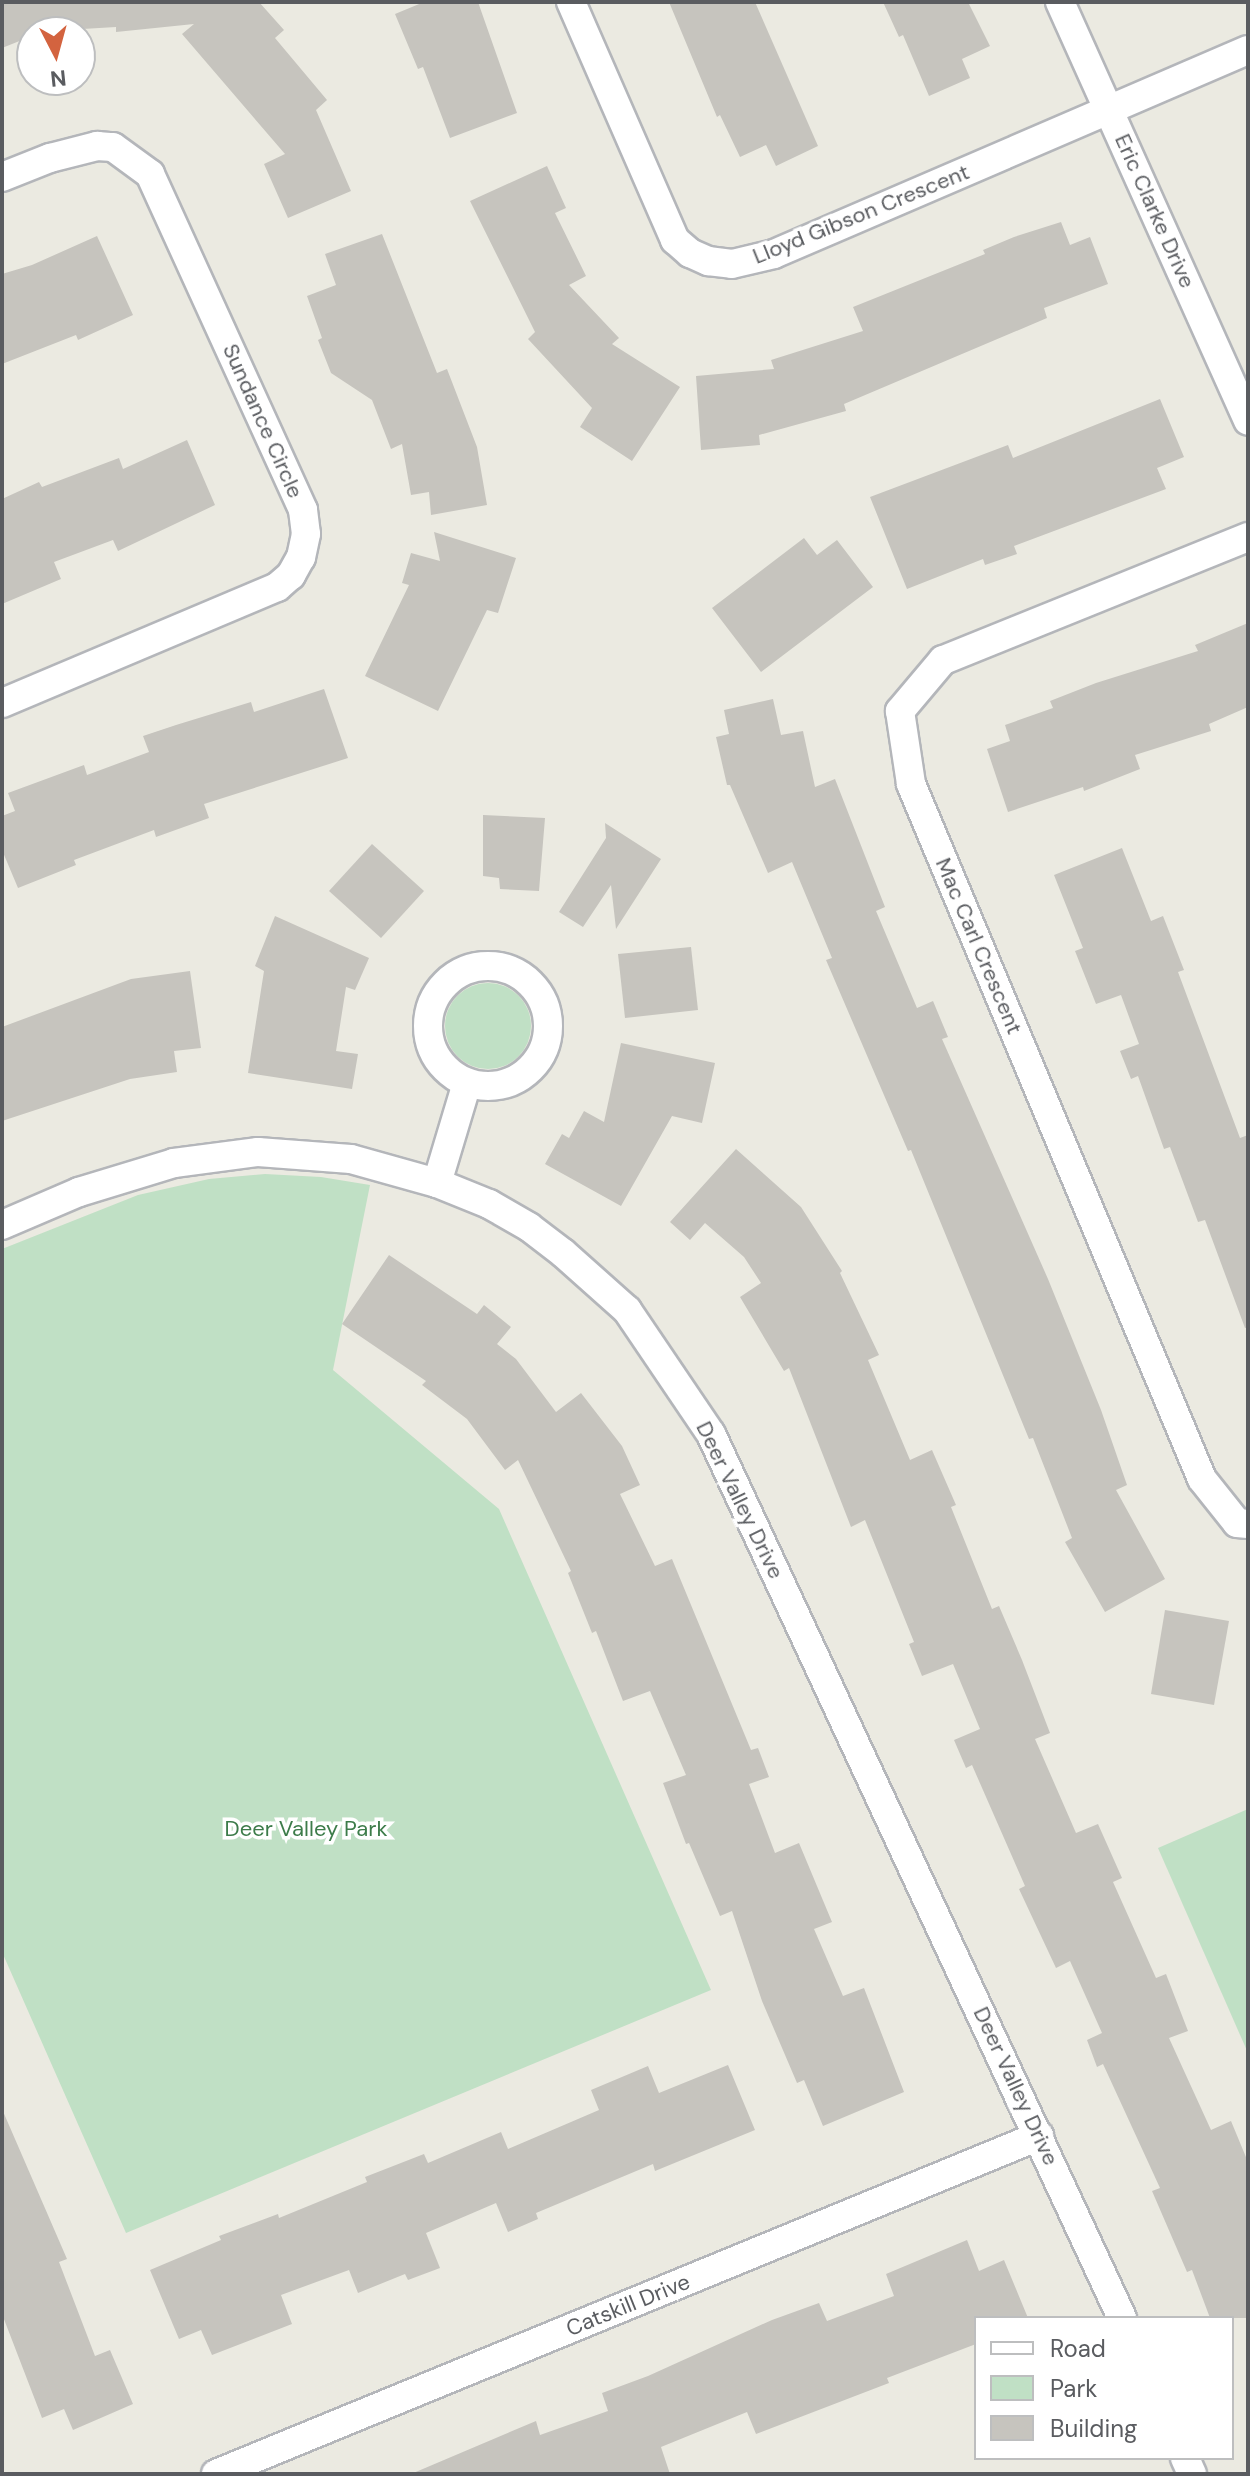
<!DOCTYPE html>
<style>
body{margin:0}
#map{position:relative;width:1250px;height:2476px;overflow:hidden;background:#ebeae1;font-family:"DM Sans",sans-serif}
div>[style]{position:absolute}
.green>*{inset:0;background:#c0e0c5}
.round{border-radius:50%}
.building>*{inset:0;background:#c6c4be}
.roads{filter:drop-shadow(2px 0 #b4b6ba) drop-shadow(-2px 0 #b4b6ba) drop-shadow(0 2px #b4b6ba) drop-shadow(0 -2px #b4b6ba)}
.street>*{height:28px;margin:-14px;padding:0 14px;transform-origin:14px;border-radius:14px;background:#fff}
.street>.ring{margin:-14px;padding:0;box-sizing:content-box;background:none;border:28px solid #fff;border-radius:50%}
span{translate:-50% -50%;white-space:nowrap;text-align:center;line-height:1.15;-webkit-text-stroke:7px #fff;paint-order:stroke}
.street-label{font-size:22px;color:#5a5c60}
.park-label{font-size:22px;color:#3d7c4a}
.frame{position:absolute;inset:0;border:4px solid #5a5c60;pointer-events:none}
.legend{position:absolute;left:974px;top:2316px;width:260px;height:144px;box-sizing:border-box;background:#fff;border:2px solid #bdbebf;margin:0;padding:10px 14px;list-style:none;font-size:24px;color:#5a5c60}
.legend li{display:flex;align-items:center;gap:16px;height:40px}
.legend b{width:40px;border:2px solid #bdbebf}
.north{position:absolute;left:16px;top:16px;width:80px;height:80px;box-sizing:border-box;background:#fff;border:2px solid #bdbebf;border-radius:50%;rotate:174deg;font-size:22px;font-weight:700;line-height:32px;text-align:center;color:#5a5c60}
.north::after{content:'';display:block;margin:auto;width:28px;height:36px;background:#d3633f;clip-path:polygon(50% 0,100% 100%,50% 72%,0 100%)}
</style>
<div id="map">
<div class="green">
<i class="round" style="left:445px;top:983px;width:86px;height:86px"></i>
<i style="clip-path:polygon(265px 1174px,321px 1177px,370px 1185px,333px 1370px,499px 1509px,711px 1990px,126px 2233px,2px 1952px,2px 1249px,138px 1195px,209px 1179px)"></i>
<i style="clip-path:polygon(1248px 1809px,1248px 2053px,1158px 1848px)"></i>
</div>
<div class="building">
<i style="clip-path:polygon(2px 2px,259px 2px,284px 30px,275px 38px,327px 100px,316px 110px,351px 191px,288px 218px,264px 164px,285px 154px,182px 34px,194px 24px,116px 32px,116px 27px,32px 32px,32px 36px,2px 48px)"></i>
<i style="clip-path:polygon(424px 2px,478px 2px,517px 113px,450px 138px,423px 67px,418px 69px,395px 14px)"></i>
<i style="clip-path:polygon(669px 2px,755px 2px,818px 146px,776px 166px,766px 145px,740px 157px,720px 115px,717px 117px)"></i>
<i style="clip-path:polygon(883px 2px,968px 2px,990px 46px,962px 59px,970px 78px,929px 96px,903px 35px,899px 37px)"></i>
<i style="clip-path:polygon(547px 166px,566px 208px,555px 213px,586px 276px,569px 285px,619px 338px,612px 344px,680px 387px,632px 461px,580px 427px,592px 408px,528px 339px,535px 332px,470px 201px)"></i>
<i style="clip-path:polygon(1061px 222px,1070px 245px,1090px 237px,1108px 284px,1044px 308px,1047px 318px,844px 404px,846px 411px,759px 435px,760px 445px,701px 450px,696px 376px,774px 369px,771px 360px,863px 331px,853px 307px,985px 254px,983px 250px,1014px 237px)"></i>
<i style="clip-path:polygon(382px 234px,437px 373px,447px 369px,477px 447px,487px 505px,431px 515px,429px 492px,411px 495px,402px 444px,391px 449px,372px 400px,331px 373px,318px 340px,322px 338px,307px 296px,336px 285px,325px 254px)"></i>
<i style="clip-path:polygon(97px 236px,133px 315px,78px 340px,76px 335px,2px 364px,2px 274px,32px 265px)"></i>
<i style="clip-path:polygon(1160px 399px,1184px 457px,1157px 468px,1166px 489px,1014px 546px,1017px 554px,985px 565px,983px 559px,907px 589px,870px 497px,1008px 445px,1013px 458px)"></i>
<i style="clip-path:polygon(187px 440px,215px 505px,118px 551px,113px 540px,54px 562px,61px 579px,2px 604px,2px 499px,39px 482px,42px 487px,119px 458px,123px 469px)"></i>
<i style="clip-path:polygon(434px 532px,516px 558px,498px 613px,487px 610px,438px 711px,365px 676px,409px 585px,402px 583px,411px 553px,440px 561px)"></i>
<i style="clip-path:polygon(804px 538px,817px 555px,837px 540px,873px 587px,761px 672px,712px 608px)"></i>
<i style="clip-path:polygon(1248px 623px,1248px 707px,1209px 724px,1211px 731px,1135px 755px,1140px 769px,1084px 791px,1083px 787px,1008px 812px,987px 749px,1010px 741px,1005px 725px,1053px 708px,1050px 701px,1096px 683px,1198px 651px,1195px 645px)"></i>
<i style="clip-path:polygon(324px 689px,348px 758px,204px 804px,209px 818px,156px 837px,154px 830px,74px 860px,76px 865px,18px 888px,2px 850px,2px 816px,15px 811px,8px 793px,84px 765px,87px 775px,149px 752px,143px 736px,176px 725px,251px 702px,254px 712px)"></i>
<i style="clip-path:polygon(773px 699px,781px 735px,803px 731px,815px 787px,835px 779px,885px 907px,876px 911px,917px 1008px,933px 1001px,948px 1037px,942px 1039px,1048px 1279px,1101px 1410px,1127px 1485px,1116px 1490px,1165px 1579px,1105px 1612px,1065px 1542px,1072px 1538px,1033px 1438px,1029px 1439px,911px 1150px,908px 1151px,826px 960px,832px 958px,792px 862px,768px 873px,730px 785px,727px 785px,716px 737px,729px 734px,724px 710px)"></i>
<i style="clip-path:polygon(483px 815px,545px 818px,539px 891px,500px 889px,499px 878px,483px 876px)"></i>
<i style="clip-path:polygon(605px 823px,661px 859px,616px 929px,611px 885px,583px 927px,559px 912px,606px 838px)"></i>
<i style="clip-path:polygon(372px 844px,424px 891px,381px 938px,329px 891px)"></i>
<i style="clip-path:polygon(1122px 848px,1151px 921px,1163px 916px,1184px 970px,1178px 972px,1240px 1138px,1248px 1135px,1248px 1327px,1245px 1328px,1205px 1220px,1198px 1222px,1170px 1147px,1164px 1149px,1138px 1076px,1131px 1079px,1120px 1051px,1139px 1044px,1121px 995px,1096px 1004px,1075px 951px,1083px 948px,1054px 875px)"></i>
<i style="clip-path:polygon(275px 916px,369px 958px,355px 990px,346px 987px,336px 1051px,358px 1054px,352px 1089px,248px 1073px,264px 971px,255px 966px)"></i>
<i style="clip-path:polygon(691px 947px,698px 1010px,625px 1018px,618px 954px)"></i>
<i style="clip-path:polygon(190px 971px,201px 1048px,174px 1051px,177px 1072px,130px 1079px,2px 1121px,2px 1027px,131px 979px)"></i>
<i style="clip-path:polygon(621px 1043px,715px 1063px,702px 1123px,672px 1116px,621px 1206px,545px 1164px,562px 1134px,569px 1138px,584px 1111px,604px 1122px)"></i>
<i style="clip-path:polygon(736px 1149px,801px 1207px,842px 1271px,840px 1273px,879px 1355px,868px 1360px,910px 1460px,932px 1450px,956px 1505px,951px 1507px,992px 1609px,999px 1606px,1022px 1660px,1050px 1733px,1035px 1739px,1076px 1833px,1098px 1824px,1122px 1878px,1113px 1882px,1156px 1978px,1166px 1974px,1188px 2031px,1169px 2038px,1211px 2130px,1231px 2121px,1248px 2162px,1248px 2318px,1210px 2318px,1192px 2270px,1187px 2272px,1152px 2191px,1160px 2188px,1103px 2064px,1097px 2067px,1087px 2040px,1102px 2033px,1070px 1961px,1056px 1968px,1019px 1889px,1025px 1886px,972px 1765px,966px 1768px,954px 1740px,980px 1729px,953px 1664px,922px 1676px,909px 1644px,914px 1642px,865px 1520px,851px 1527px,789px 1368px,784px 1371px,740px 1297px,761px 1283px,744px 1257px,705px 1223px,690px 1240px,670px 1222px)"></i>
<i style="clip-path:polygon(389px 1255px,477px 1314px,484px 1305px,511px 1327px,497px 1344px,516px 1359px,556px 1412px,581px 1393px,622px 1446px,640px 1485px,620px 1494px,655px 1566px,672px 1559px,751px 1750px,758px 1748px,769px 1777px,749px 1784px,775px 1853px,799px 1843px,832px 1922px,814px 1929px,843px 1996px,864px 1988px,904px 2092px,823px 2126px,804px 2080px,797px 2083px,762px 2001px,732px 1911px,720px 1916px,689px 1843px,686px 1844px,663px 1783px,686px 1775px,650px 1691px,623px 1701px,596px 1631px,592px 1633px,568px 1573px,571px 1571px,518px 1460px,505px 1470px,467px 1419px,422px 1385px,426px 1381px,342px 1324px)"></i>
<i style="clip-path:polygon(1165px 1610px,1229px 1621px,1214px 1705px,1151px 1694px)"></i>
<i style="clip-path:polygon(728px 2065px,755px 2130px,655px 2171px,653px 2164px,536px 2213px,538px 2219px,508px 2232px,496px 2203px,426px 2233px,440px 2268px,408px 2280px,405px 2274px,358px 2293px,349px 2270px,281px 2295px,292px 2324px,212px 2355px,201px 2330px,179px 2339px,150px 2270px,221px 2240px,219px 2236px,278px 2214px,279px 2218px,367px 2182px,365px 2177px,424px 2154px,428px 2163px,501px 2132px,508px 2149px,599px 2110px,591px 2090px,648px 2066px,659px 2093px)"></i>
<i style="clip-path:polygon(2px 2109px,67px 2259px,59px 2262px,95px 2356px,110px 2350px,133px 2404px,73px 2430px,64px 2409px,42px 2418px,2px 2314px)"></i>
<i style="clip-path:polygon(967px 2240px,979px 2271px,1004px 2260px,1028px 2318px,976px 2318px,976px 2344px,887px 2378px,889px 2383px,756px 2434px,747px 2412px,661px 2447px,670px 2474px,411px 2474px,536px 2421px,540px 2435px,608px 2411px,602px 2393px,648px 2376px,772px 2320px,819px 2303px,827px 2321px,894px 2296px,886px 2274px)"></i>
</div>
<div class="roads">
<div class="street">
<i style="left:571px;top:2px;width:260px;rotate:66.4deg"></i>
<i style="left:675px;top:240px;width:20px;rotate:41deg"></i>
<i style="left:690px;top:253px;width:20px;rotate:24deg"></i>
<i style="left:708px;top:261px;width:24px;rotate:7deg"></i>
<i style="left:732px;top:264px;width:43px;rotate:-13.4deg"></i>
<i style="left:774px;top:254px;width:516px;rotate:-23.29deg"></i>
<i style="left:1060px;top:2px;width:459px;rotate:65.8deg"></i>
<i style="left:2px;top:177px;width:52px;rotate:-21.6deg"></i>
<i style="left:50px;top:158px;width:49px;rotate:-14.3deg"></i>
<i style="left:97px;top:146px;width:16px;rotate:4deg"></i>
<i style="left:113px;top:147px;width:46px;rotate:36.1deg"></i>
<i style="left:150px;top:174px;width:369px;rotate:65.5deg"></i>
<i style="left:303px;top:510px;width:24px;rotate:83deg"></i>
<i style="left:306px;top:534px;width:24px;rotate:102deg"></i>
<i style="left:301px;top:557px;width:21px;rotate:119deg"></i>
<i style="left:291px;top:575px;width:18px;rotate:139deg"></i>
<i style="left:277px;top:587px;width:298px;rotate:157.1deg"></i>
<i style="left:1248px;top:537px;width:329px;rotate:158deg"></i>
<i style="left:943px;top:660px;width:67px;rotate:130.1deg"></i>
<i style="left:900px;top:711px;width:74px;rotate:81.4deg"></i>
<i style="left:911px;top:784px;width:753px;rotate:67.28deg"></i>
<i style="left:1202px;top:1479px;width:56px;rotate:51.5deg"></i>
<i style="left:1237px;top:1523px;width:11px;rotate:5deg"></i>
<i class="ring" style="left:428px;top:966px;width:92px;height:92px"></i>
<i style="left:437px;top:1183px;width:104px;rotate:-73.3deg"></i>
<i style="left:2px;top:1225px;width:84px;rotate:-23.2deg"></i>
<i style="left:79px;top:1192px;width:99px;rotate:-17deg"></i>
<i style="left:174px;top:1163px;width:85px;rotate:-7.5deg"></i>
<i style="left:258px;top:1152px;width:93px;rotate:4.3deg"></i>
<i style="left:351px;top:1159px;width:89px;rotate:15.6deg"></i>
<i style="left:437px;top:1183px;width:56px;rotate:22deg"></i>
<i style="left:489px;top:1204px;width:46px;rotate:29.9deg"></i>
<i style="left:529px;top:1227px;width:43px;rotate:37.4deg"></i>
<i style="left:563px;top:1253px;width:86px;rotate:41.7deg"></i>
<i style="left:627px;top:1310px;width:150px;rotate:55.9deg"></i>
<i style="left:711px;top:1434px;width:975px;rotate:65.06deg"></i>
<i style="left:1185px;top:2458px;width:17px;rotate:66deg"></i>
<i style="left:216px;top:2474px;width:890px;rotate:-22.33deg"></i>
</div>
</div>
<div class="street-label">
<span style="left:1155px;top:211px;rotate:66deg">Eric Clarke Drive</span>
<span style="left:861px;top:214px;rotate:-22deg">Lloyd Gibson Crescent</span>
<span style="left:263px;top:421px;rotate:66deg">Sundance Circle</span>
<span style="left:979px;top:946px;rotate:67deg">Mac Carl Crescent</span>
<span style="left:740px;top:1500px;rotate:64deg">Deer Valley Drive</span>
<span style="left:1016px;top:2086px;rotate:65deg">Deer Valley Drive</span>
<span style="left:628px;top:2305px;rotate:-22deg">Catskill Drive</span>
</div>
<div class="park-label">
<span style="left:306px;top:1829px">Deer Valley Park</span>
</div>
<div class="frame"></div>
<ul class="legend">
<li><b style="height:10px;background:#fff"></b>Road</li>
<li><b style="height:22px;background:#c0e0c5"></b>Park</li>
<li><b style="height:22px;background:#c6c4be"></b>Building</li>
</ul>
<div class="north">N</div>
</div>
